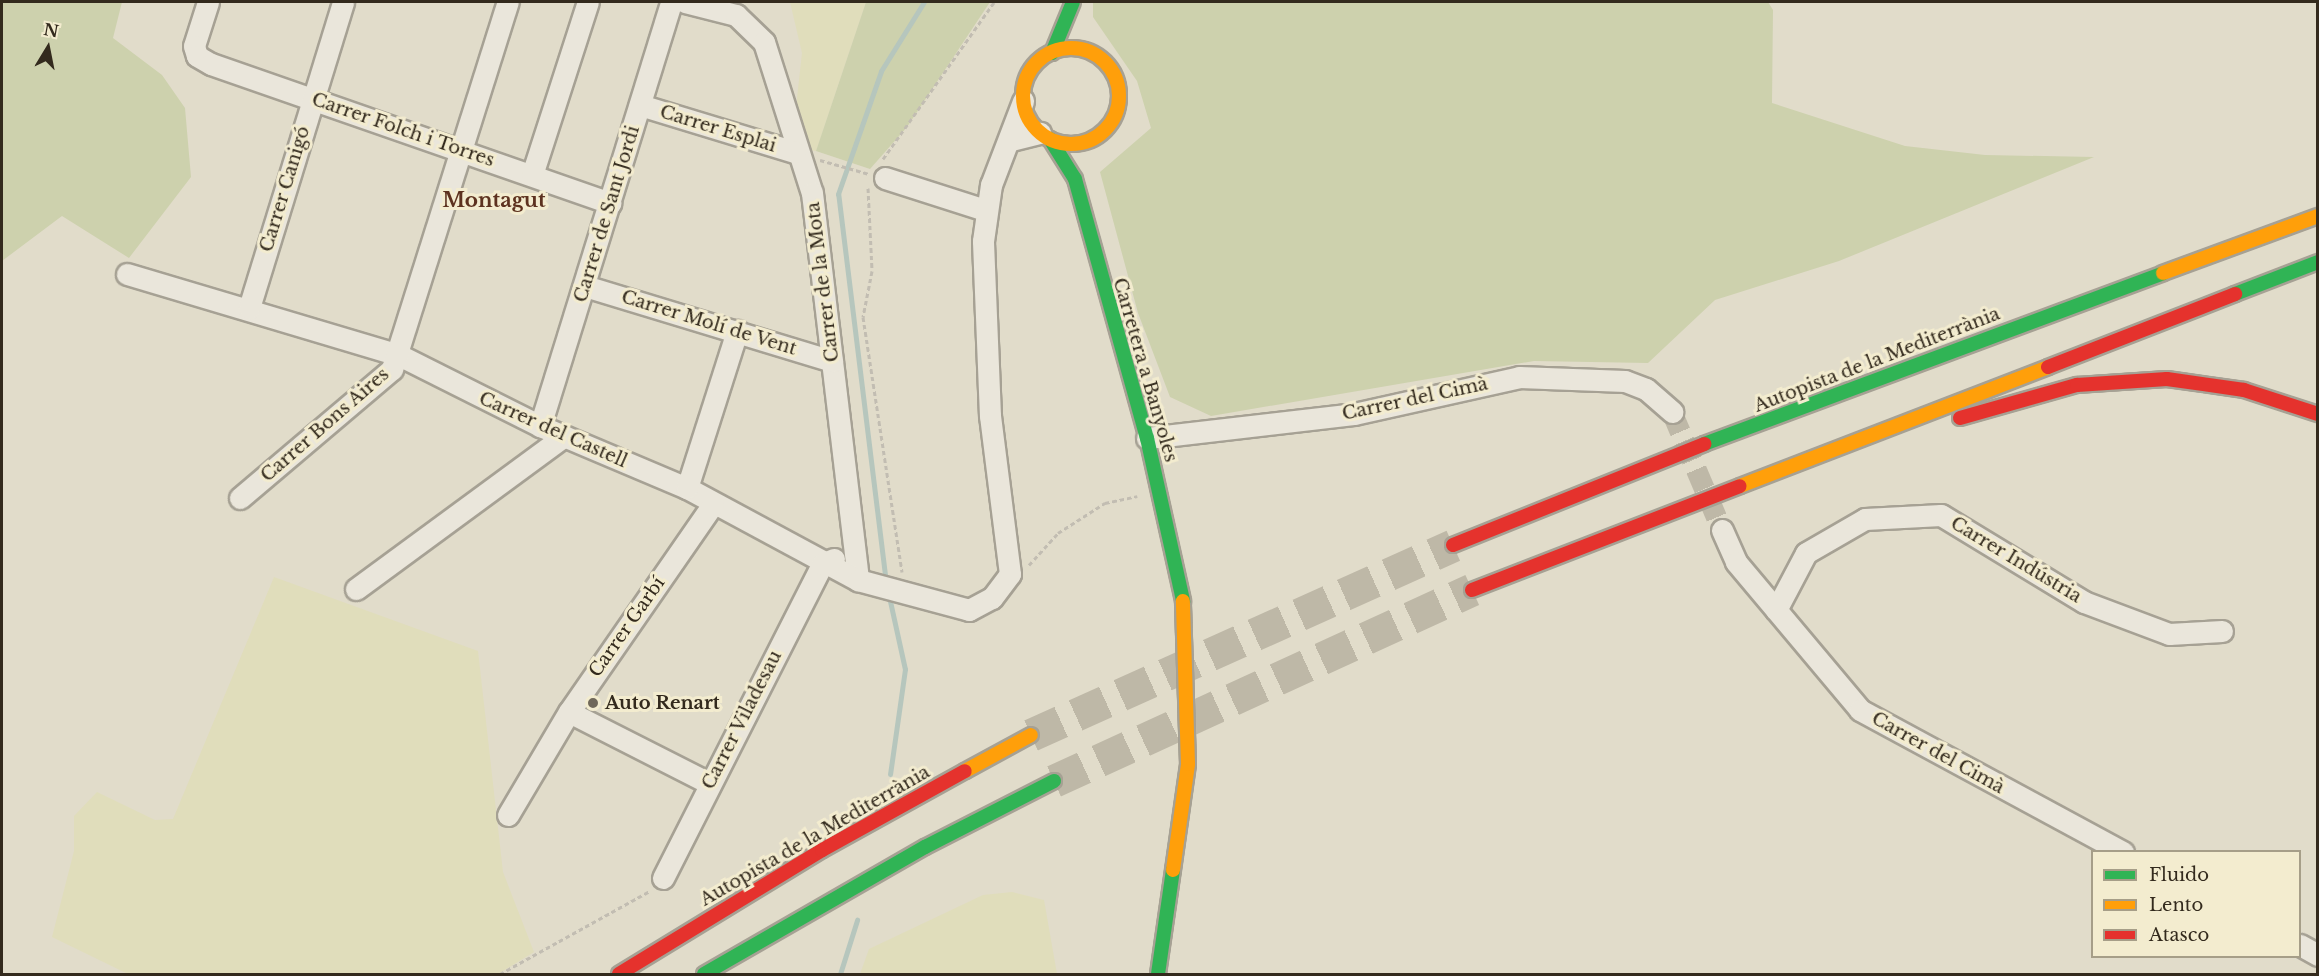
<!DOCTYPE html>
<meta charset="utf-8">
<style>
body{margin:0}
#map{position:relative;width:2319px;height:976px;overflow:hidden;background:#e1dcca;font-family:"Libre Baskerville",serif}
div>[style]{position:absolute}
.farmland>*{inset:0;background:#e0ddbb}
.green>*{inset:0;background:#cdd1ad}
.stream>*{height:5px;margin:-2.5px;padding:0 2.5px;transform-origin:2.5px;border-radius:2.5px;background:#b6c6bd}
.street-tunnel>*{height:21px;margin-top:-10.5px;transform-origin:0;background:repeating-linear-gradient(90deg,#beb8a7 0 21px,transparent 0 31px)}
.highway-tunnel>*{height:33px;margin-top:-16.5px;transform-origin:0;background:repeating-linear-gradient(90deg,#beb8a7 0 33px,transparent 0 49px)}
.path>*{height:3px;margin-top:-1.5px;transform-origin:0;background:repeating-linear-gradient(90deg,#c2bdb2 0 4.5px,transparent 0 7.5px)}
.roads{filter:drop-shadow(2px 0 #a6a194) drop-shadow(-2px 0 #a6a194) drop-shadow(0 2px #a6a194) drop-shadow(0 -2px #a6a194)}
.street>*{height:21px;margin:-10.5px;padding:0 10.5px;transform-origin:10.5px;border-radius:10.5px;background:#eae6db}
.fast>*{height:14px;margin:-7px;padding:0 7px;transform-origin:7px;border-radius:7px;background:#30b455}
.slow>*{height:14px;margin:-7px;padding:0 7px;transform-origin:7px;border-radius:7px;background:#ff9f0a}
.slow>.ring{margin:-7px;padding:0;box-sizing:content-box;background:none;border:14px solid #ff9f0a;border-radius:50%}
.jam>*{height:14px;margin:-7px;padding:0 7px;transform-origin:7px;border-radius:7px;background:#e5322d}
.dots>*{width:16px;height:16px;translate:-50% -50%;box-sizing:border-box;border:3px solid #f3eccf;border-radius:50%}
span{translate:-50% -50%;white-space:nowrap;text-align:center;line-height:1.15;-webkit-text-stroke:6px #f3eccf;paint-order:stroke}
.street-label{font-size:18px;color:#332a1d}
.poi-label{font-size:18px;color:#332a1d;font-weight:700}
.left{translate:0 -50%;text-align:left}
.neighbourhood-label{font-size:20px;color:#5d321f;font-weight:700}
.frame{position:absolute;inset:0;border:3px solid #332a1d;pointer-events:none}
.legend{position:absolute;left:2091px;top:850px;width:210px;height:108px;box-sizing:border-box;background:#f3eccf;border:2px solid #a69e88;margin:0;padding:8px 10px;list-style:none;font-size:18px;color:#332a1d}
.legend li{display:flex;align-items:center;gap:12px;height:30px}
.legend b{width:30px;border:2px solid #a69e88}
.north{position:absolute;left:18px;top:18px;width:60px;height:60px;-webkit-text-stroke:4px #f3eccf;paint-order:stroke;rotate:10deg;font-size:16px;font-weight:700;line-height:24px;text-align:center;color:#332a1d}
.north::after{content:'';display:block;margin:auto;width:21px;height:27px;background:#332a1d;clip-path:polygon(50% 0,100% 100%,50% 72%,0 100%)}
</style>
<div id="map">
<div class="farmland">
<i style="clip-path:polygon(790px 2px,866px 2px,816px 151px,804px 149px,795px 116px,802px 53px)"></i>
<i style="clip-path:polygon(274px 577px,478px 651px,503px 872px,534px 952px,498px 974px,128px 974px,52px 937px,74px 851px,74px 816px,97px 792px,155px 820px,173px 819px)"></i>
<i style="clip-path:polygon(1012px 892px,1044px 900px,1057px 974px,860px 974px,869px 949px,983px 895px)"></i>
</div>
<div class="green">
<i style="clip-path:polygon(2px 2px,122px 2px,113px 38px,162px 75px,185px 108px,191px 177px,129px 258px,62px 216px,2px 261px)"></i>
<i style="clip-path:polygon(866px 2px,990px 2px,907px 127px,870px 169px,816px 151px)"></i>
<i style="clip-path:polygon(1093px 2px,1768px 2px,1773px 10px,1772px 103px,1905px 146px,1985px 155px,2094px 157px,1839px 261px,1715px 300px,1648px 363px,1534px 361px,1211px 416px,1170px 397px,1138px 313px,1100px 172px,1151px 128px,1137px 81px,1093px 17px)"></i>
</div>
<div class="stream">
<i style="left:886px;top:583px;width:392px;rotate:-97deg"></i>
<i style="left:838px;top:194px;width:130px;rotate:-70.7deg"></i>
<i style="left:881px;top:71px;width:81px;rotate:-58.1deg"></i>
<i style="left:888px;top:592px;width:79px;rotate:77.6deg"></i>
<i style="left:905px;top:669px;width:106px;rotate:98.1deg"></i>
<i style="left:840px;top:974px;width:57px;rotate:-72.5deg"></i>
</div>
<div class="street-tunnel">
<i style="left:1672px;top:412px;width:128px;rotate:67deg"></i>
</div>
<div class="highway-tunnel">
<i style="left:1031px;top:735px;width:463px;rotate:-24.2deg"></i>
<i style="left:1054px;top:781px;width:460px;rotate:-24.6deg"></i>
</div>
<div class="path">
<i style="left:883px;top:159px;width:192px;rotate:-54.7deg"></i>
<i style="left:820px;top:160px;width:51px;rotate:15.9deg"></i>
<i style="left:868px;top:188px;width:83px;rotate:87.2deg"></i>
<i style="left:872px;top:271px;width:47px;rotate:101.1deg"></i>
<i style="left:863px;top:317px;width:258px;rotate:81.3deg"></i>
<i style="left:1029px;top:565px;width:43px;rotate:-47.8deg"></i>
<i style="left:1058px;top:533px;width:56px;rotate:-32.6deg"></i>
<i style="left:1105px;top:503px;width:33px;rotate:-12deg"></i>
<i style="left:500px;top:974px;width:171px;rotate:-29deg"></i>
</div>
<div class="roads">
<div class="street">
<i style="left:208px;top:2px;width:46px;rotate:107.7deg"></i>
<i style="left:194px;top:46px;width:10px;rotate:73deg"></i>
<i style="left:197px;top:56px;width:16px;rotate:30deg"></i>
<i style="left:211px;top:64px;width:423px;rotate:19.2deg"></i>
<i style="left:685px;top:2px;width:53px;rotate:14.3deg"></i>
<i style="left:736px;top:15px;width:39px;rotate:44deg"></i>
<i style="left:764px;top:42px;width:158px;rotate:72.4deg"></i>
<i style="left:812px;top:193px;width:390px;rotate:83.2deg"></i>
<i style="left:640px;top:105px;width:162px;rotate:16.9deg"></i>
<i style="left:1011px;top:140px;width:30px;rotate:-14deg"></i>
<i style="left:532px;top:175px;width:182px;rotate:-72.1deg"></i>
<i style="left:885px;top:178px;width:105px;rotate:17.7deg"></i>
<i style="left:127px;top:274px;width:284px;rotate:16.6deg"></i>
<i style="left:399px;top:355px;width:158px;rotate:26.7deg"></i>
<i style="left:540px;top:426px;width:160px;rotate:22.9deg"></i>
<i style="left:687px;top:488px;width:194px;rotate:28.3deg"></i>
<i style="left:858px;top:580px;width:115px;rotate:15.1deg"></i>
<i style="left:969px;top:610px;width:26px;rotate:-28deg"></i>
<i style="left:992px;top:598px;width:30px;rotate:-53deg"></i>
<i style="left:1010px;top:574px;width:159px;rotate:-97.2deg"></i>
<i style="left:990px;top:416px;width:175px;rotate:-92.3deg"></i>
<i style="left:983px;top:241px;width:57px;rotate:-81.9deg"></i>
<i style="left:991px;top:185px;width:90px;rotate:-69.1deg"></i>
<i style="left:585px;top:286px;width:258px;rotate:16.9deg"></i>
<i style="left:249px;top:308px;width:320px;rotate:-72.9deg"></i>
<i style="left:540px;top:426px;width:444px;rotate:-72.8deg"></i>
<i style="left:1147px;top:438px;width:208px;rotate:-6.6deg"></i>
<i style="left:1354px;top:414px;width:169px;rotate:-12.6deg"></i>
<i style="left:1519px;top:377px;width:106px;rotate:2.2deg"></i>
<i style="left:1625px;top:381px;width:22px;rotate:21deg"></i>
<i style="left:1646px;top:389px;width:35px;rotate:41deg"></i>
<i style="left:687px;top:488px;width:165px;rotate:-72.3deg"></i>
<i style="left:240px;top:498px;width:199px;rotate:-40.3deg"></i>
<i style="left:392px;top:369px;width:385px;rotate:-72.5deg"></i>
<i style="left:1722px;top:530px;width:35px;rotate:66deg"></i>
<i style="left:1736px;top:562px;width:193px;rotate:50deg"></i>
<i style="left:1860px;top:710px;width:299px;rotate:28.4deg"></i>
<i style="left:356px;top:589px;width:258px;rotate:-36.3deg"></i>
<i style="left:1776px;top:610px;width:64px;rotate:-62.2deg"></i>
<i style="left:1806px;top:553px;width:68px;rotate:-30deg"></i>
<i style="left:1865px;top:519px;width:76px;rotate:-3deg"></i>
<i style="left:1941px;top:515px;width:167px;rotate:31.3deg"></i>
<i style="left:2084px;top:602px;width:91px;rotate:20.6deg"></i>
<i style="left:2169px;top:634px;width:53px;rotate:-3.2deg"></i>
<i style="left:569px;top:712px;width:157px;rotate:26.9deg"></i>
<i style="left:508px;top:815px;width:120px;rotate:-59.4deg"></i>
<i style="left:569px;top:712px;width:253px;rotate:-55.3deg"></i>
<i style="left:663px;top:878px;width:352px;rotate:-63.1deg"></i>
<i style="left:822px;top:564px;width:13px;rotate:-23deg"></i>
<i style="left:2300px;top:945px;width:21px;rotate:29deg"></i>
</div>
<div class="fast">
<i style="left:1052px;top:53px;width:55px;rotate:-67.6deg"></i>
<i style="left:1050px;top:139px;width:47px;rotate:58deg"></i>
<i style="left:1075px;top:179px;width:269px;rotate:74.5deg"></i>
<i style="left:1147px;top:438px;width:167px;rotate:77.5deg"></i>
<i style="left:2235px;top:294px;width:89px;rotate:-21.1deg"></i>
<i style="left:1704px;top:444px;width:490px;rotate:-20.4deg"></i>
<i style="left:704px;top:974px;width:255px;rotate:-29.9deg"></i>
<i style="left:925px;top:847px;width:145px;rotate:-27.1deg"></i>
<i style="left:1158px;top:974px;width:105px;rotate:-81.8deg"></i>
</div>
<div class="slow">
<i class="ring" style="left:1023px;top:48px;width:82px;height:82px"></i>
<i style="left:2163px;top:273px;width:165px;rotate:-20.2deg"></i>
<i style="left:1740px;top:486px;width:330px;rotate:-21.1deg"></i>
<i style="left:965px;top:771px;width:75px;rotate:-28.6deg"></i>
<i style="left:1173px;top:870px;width:107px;rotate:-81.9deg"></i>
<i style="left:1188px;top:764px;width:163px;rotate:-91.8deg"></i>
</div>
<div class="jam">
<i style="left:2048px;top:367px;width:201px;rotate:-21.3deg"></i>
<i style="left:1960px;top:418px;width:122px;rotate:-15.8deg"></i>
<i style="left:2077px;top:385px;width:90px;rotate:-3.8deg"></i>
<i style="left:2167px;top:379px;width:78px;rotate:8.1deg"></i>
<i style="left:2244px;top:390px;width:78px;rotate:18deg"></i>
<i style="left:1453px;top:545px;width:271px;rotate:-21.9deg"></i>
<i style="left:1472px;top:590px;width:287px;rotate:-21.2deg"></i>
<i style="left:619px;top:974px;width:238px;rotate:-31.4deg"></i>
<i style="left:822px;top:850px;width:163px;rotate:-28.9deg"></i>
</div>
</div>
<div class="dots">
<i style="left:593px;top:703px;background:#70685a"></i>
</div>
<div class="street-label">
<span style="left:718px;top:129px;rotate:17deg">Carrer Esplai</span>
<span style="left:403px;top:130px;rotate:19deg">Carrer Folch i Torres</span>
<span style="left:285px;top:189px;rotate:-73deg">Carrer Canigó</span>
<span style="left:607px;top:214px;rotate:-73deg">Carrer de Sant Jordi</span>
<span style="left:823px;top:282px;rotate:-97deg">Carrer de la Mota</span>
<span style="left:709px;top:323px;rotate:17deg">Carrer Molí de Vent</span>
<span style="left:1877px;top:360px;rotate:-21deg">Autopista de la Mediterrània</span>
<span style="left:1145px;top:370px;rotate:74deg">Carretera a Banyoles</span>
<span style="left:1415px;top:399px;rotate:-12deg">Carrer del Cimà</span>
<span style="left:325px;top:425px;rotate:-41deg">Carrer Bons Aires</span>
<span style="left:553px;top:430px;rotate:24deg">Carrer del Castell</span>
<span style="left:2016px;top:560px;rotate:31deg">Carrer Indústria</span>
<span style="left:627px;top:627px;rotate:-55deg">Carrer Garbí</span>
<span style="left:742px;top:720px;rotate:-63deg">Carrer Viladesau</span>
<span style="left:1938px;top:753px;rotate:29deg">Carrer del Cimà</span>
<span style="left:815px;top:836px;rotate:-30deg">Autopista de la Mediterrània</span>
</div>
<div class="poi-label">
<span class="left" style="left:605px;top:703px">Auto Renart</span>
</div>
<div class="neighbourhood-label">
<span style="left:494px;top:200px">Montagut</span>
</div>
<div class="frame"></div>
<ul class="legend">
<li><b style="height:8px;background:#30b455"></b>Fluido</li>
<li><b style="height:8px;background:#ff9f0a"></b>Lento</li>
<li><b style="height:8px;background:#e5322d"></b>Atasco</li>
</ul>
<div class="north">N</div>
</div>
